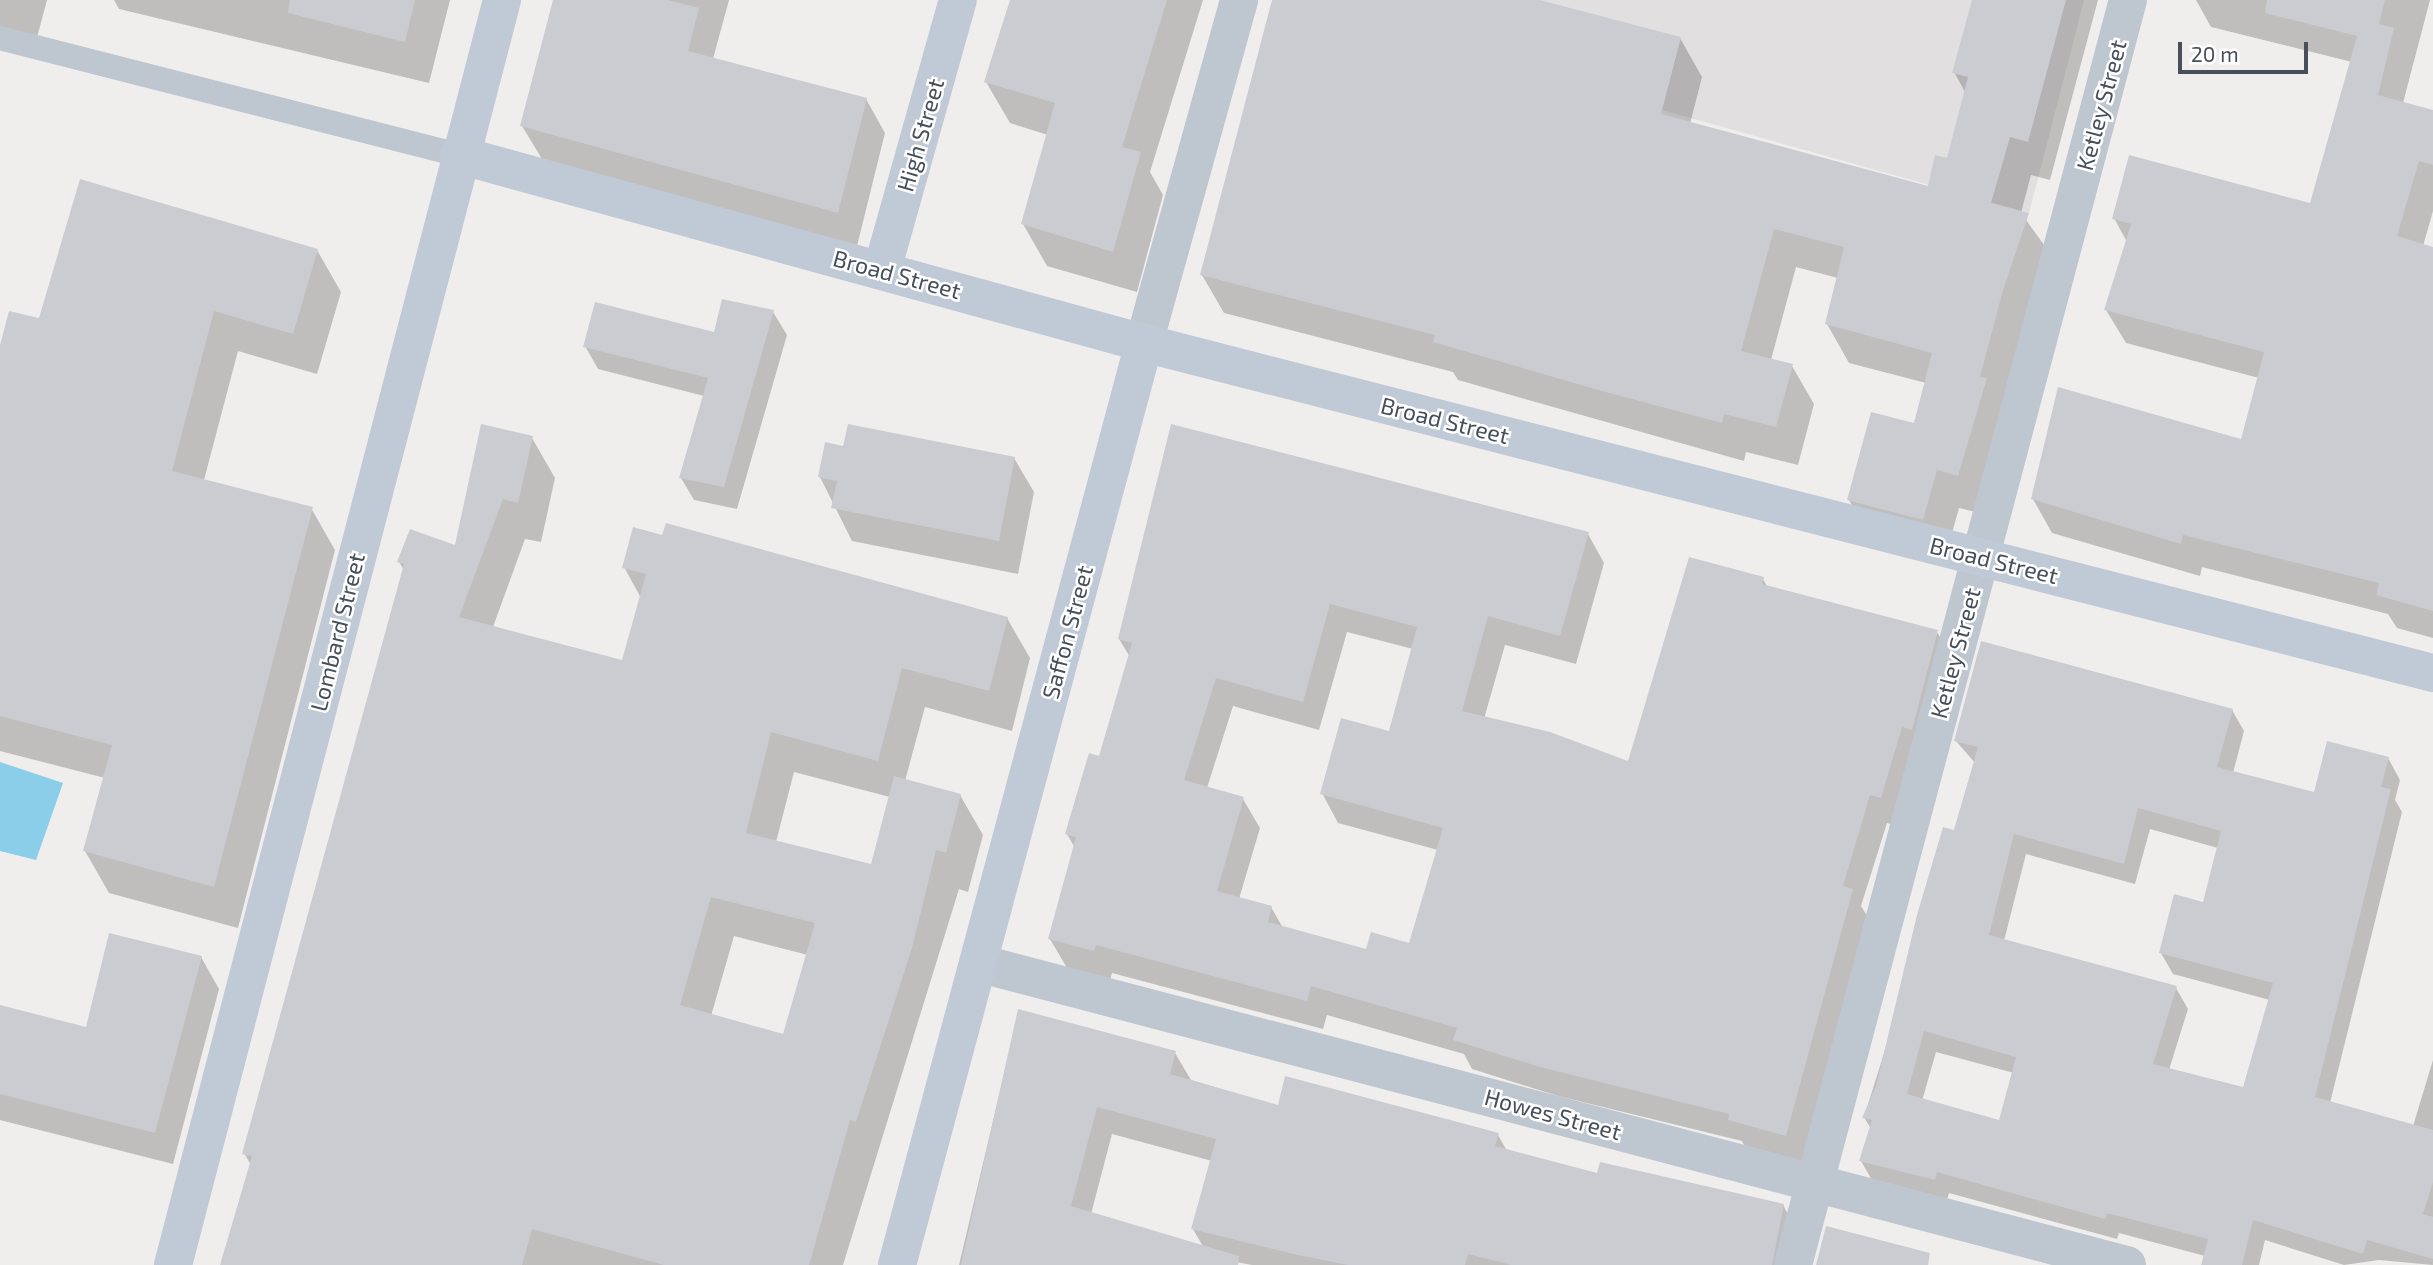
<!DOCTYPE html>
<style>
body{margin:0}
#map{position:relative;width:2433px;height:1265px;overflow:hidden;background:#f0eded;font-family:"Exo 2",sans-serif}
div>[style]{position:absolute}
.education>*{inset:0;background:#e1dfdf}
.water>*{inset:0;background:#8acee9}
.shadow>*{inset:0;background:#0003}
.building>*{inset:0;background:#caccd2}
.lane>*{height:24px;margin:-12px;padding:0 12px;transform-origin:12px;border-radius:12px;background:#bec6cf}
.street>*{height:38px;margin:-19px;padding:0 19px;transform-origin:19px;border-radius:19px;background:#bec6cf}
.secondary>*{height:38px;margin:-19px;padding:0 19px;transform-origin:19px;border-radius:19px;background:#c0c9d6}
span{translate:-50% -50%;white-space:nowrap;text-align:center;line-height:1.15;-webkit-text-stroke:5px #fff;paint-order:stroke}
.street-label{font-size:23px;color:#464f5a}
.scale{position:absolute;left:2178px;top:42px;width:130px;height:32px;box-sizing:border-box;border:4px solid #464f5a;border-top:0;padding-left:9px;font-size:21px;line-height:24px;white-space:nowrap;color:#464f5a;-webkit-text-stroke:5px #fff;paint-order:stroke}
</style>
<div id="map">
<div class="education">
<i style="clip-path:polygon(1540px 0,2084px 0,2029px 213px,1662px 110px,1681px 37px)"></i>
</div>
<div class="water">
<i style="clip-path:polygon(0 762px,63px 783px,36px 860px,0 851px)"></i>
</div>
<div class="shadow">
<i style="clip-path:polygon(0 0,47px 0,35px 45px,0 36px)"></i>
<i style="clip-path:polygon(114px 0,450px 0,429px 83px,119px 9px)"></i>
<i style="clip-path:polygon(556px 0,729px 0,713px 59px,866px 99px,885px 133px,857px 246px,542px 159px,522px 126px)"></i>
<i style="clip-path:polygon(1012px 0,1203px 0,1150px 172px,1163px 195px,1137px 292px,1047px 266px,1023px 224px,1048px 135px,1010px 123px,986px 82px)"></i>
<i style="clip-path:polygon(1274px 0,1533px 0,1680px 38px,1702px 77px,1690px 124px,1929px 188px,1948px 160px,1965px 92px,1954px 72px,1974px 0,2098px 0,2050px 180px,2031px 175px,2021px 213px,2050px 253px,1980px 513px,1959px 508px,1945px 558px,1871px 539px,1849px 500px,1915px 425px,1926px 383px,1849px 363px,1827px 324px,1838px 278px,1796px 267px,1771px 360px,1792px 366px,1814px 404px,1798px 465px,1746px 452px,1744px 461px,1458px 380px,1453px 372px,1224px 313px,1202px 275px)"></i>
<i style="clip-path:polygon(2196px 0,2430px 0,2403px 103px,2433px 111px,2433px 211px,2423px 246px,2433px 249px,2433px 638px,2397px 628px,2388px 614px,2202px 567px,2200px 576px,2052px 533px,2033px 499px,2242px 441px,2259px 378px,2126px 343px,2106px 310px,2127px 242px,2114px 218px,2311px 205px,2352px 62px,2211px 27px)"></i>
<i style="clip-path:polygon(317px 250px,341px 292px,317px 374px,238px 351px,204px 480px,311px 508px,335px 550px,238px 928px,109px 893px,85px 851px,105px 778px,0 751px,0 352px,40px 321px)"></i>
<i style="clip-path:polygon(773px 312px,787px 335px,737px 509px,694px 500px,681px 478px,704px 396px,598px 369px,585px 346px,715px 335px)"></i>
<i style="clip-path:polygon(evenodd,532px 438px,555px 478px,541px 542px,525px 539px,493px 627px,623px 662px,641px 598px,624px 567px,1007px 618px,1030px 658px,1012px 731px,925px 707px,905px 781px,960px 795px,983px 835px,968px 892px,959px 889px,843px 1265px,222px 1265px,251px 1165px,244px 1153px,404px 570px,399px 562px,456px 547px,532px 438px,794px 772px,890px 797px,872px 866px,776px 842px,794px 772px,532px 438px,734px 936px,808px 955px,784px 1036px,711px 1016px,734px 936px)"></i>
<i style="clip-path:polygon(845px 448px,1014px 458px,1034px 492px,1018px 574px,852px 541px,820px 477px)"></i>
<i style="clip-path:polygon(evenodd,1588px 534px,1604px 563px,1576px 664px,1505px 645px,1484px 719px,1629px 764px,1763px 579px,1768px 588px,1937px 632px,1954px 661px,1897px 826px,1887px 823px,1861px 906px,1869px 919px,1802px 1164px,1746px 1149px,1742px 1141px,1558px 1096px,1472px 1069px,1464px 1054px,1327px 1015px,1323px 1029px,1112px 973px,1110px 980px,1067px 968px,1050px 939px,1075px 848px,1067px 834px,1101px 758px,1130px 657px,1119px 639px,1588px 534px,1347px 632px,1413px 649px,1390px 734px,1322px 793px,1338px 823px,1438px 850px,1410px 945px,1367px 951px,1283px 928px,1271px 907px,1239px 899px,1260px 828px,1243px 799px,1207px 788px,1233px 706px,1319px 730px,1347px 632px)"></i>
<i style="clip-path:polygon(evenodd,2232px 710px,2244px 731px,2233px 773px,2315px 794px,2388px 758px,2400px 780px,2395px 800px,2402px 812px,2330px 1103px,2413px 1126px,2433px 1060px,2433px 1265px,2379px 1260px,2344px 1265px,2265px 1240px,2259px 1265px,2203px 1265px,2205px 1256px,2119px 1233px,2117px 1239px,1949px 1193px,1947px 1200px,1873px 1182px,1861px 1161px,1871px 1129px,1864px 1117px,1975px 763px,1956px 741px,2232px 710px,2150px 829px,2218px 848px,2204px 904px,2161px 953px,2173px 974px,2270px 1000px,2244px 1090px,2169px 1070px,2188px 1009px,2176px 988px,2004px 941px,2026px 854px,2135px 884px,2150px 829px,2232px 710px,1936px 1052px,2014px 1073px,2000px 1122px,1922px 1101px,1936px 1052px)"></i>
<i style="clip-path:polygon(201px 957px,219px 989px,173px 1164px,0 1120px,0 1007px,87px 1029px)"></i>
<i style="clip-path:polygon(1019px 1011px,1175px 1053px,1191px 1080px,1279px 1107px,1498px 1135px,1507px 1151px,1598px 1175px,1783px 1205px,1798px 1233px,1793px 1265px,1252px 1265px,1209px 1257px,1193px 1229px,1212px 1161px,1112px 1134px,1091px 1214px,1209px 1265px,959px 1265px)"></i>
</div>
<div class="building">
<i style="clip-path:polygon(290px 0,415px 0,405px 42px,288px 13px)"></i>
<i style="clip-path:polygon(553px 0,668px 0,699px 8px,688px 51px,867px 98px,838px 213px,520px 126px)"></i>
<i style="clip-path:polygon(1010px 0,1167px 0,1122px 147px,1141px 152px,1113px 252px,1021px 224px,1055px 103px,984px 82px)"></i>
<i style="clip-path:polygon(1272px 0,1540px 0,1681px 37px,1661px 114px,1928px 186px,1935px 155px,1947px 158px,1968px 77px,1952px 73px,1972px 0,2066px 0,2028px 142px,2010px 137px,1991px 203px,2029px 213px,2003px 290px,1980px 377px,1987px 378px,1958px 476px,1937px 470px,1923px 520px,1847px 500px,1871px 412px,1914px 423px,1932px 353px,1825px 324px,1844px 247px,1774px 229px,1741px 351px,1793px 364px,1776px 427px,1724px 414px,1722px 423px,1602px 391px,1433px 342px,1435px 335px,1200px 275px)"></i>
<i style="clip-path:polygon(2267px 0,2385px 0,2379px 24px,2394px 28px,2378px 95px,2433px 110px,2433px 165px,2419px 161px,2397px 236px,2433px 247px,2433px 611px,2376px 595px,2379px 583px,2183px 535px,2181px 544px,2031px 499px,2058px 387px,2241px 439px,2264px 352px,2104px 310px,2131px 224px,2112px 219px,2129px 155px,2310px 203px,2357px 36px,2265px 13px)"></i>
<i style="clip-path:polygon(80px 179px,318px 249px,293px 334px,214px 311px,172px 471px,313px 507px,214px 887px,83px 851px,112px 745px,0 716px,0 345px,9px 311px,39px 318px)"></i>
<i style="clip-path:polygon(722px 299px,774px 310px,724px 487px,679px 478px,708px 378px,583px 347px,595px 302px,714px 332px)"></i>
<i style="clip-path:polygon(evenodd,481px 424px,533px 436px,518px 503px,503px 499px,459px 617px,622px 660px,646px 574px,622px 568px,633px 527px,662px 535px,666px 523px,1008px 617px,989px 691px,902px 668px,878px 761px,771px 732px,746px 833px,871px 864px,894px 776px,961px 794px,946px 853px,936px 850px,912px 948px,856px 1122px,850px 1120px,809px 1265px,664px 1265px,532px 1229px,522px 1265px,220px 1265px,252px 1156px,242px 1154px,404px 564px,397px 562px,410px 529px,455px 545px,481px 424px,711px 897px,815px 923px,783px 1034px,680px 1005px,711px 897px)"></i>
<i style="clip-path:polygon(848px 424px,1015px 457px,999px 541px,831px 508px,837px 481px,818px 477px,825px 442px,843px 446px)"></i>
<i style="clip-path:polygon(evenodd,1171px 424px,1589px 532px,1560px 636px,1488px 616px,1462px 711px,1550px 732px,1628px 761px,1689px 557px,1764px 577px,1762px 584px,1938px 630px,1912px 730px,1902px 727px,1881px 798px,1870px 795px,1843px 886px,1853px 889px,1786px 1136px,1728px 1120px,1729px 1114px,1540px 1067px,1453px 1040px,1457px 1028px,1311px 986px,1307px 1001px,1096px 945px,1094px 951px,1048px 939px,1076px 837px,1065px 834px,1089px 753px,1099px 756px,1132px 643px,1118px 639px,1171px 424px,1330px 604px,1417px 627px,1389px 731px,1341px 718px,1320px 794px,1443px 828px,1409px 943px,1371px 932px,1366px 949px,1268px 922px,1272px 906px,1217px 891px,1244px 797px,1184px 780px,1216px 678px,1303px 702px,1330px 604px)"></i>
<i style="clip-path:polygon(evenodd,1981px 641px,2233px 709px,2217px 767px,2314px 792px,2327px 741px,2389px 757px,2381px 787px,2391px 789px,2315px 1097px,2433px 1130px,2433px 1182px,2423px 1214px,2433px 1217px,2433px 1259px,2367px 1240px,2363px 1254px,2253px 1220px,2242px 1265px,2201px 1265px,2208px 1239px,2107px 1213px,2105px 1219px,1937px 1172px,1935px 1180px,1859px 1161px,1872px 1120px,1862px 1118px,1876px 1086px,1917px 915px,1943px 827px,1954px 830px,1978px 747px,1954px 741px,1981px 641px,2138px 808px,2221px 831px,2203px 902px,2174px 894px,2159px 953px,2273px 983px,2243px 1087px,2153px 1064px,2177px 986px,1989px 935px,2014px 834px,2124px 864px,2138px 808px,1981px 641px,1924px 1031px,2016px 1057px,1999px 1120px,1907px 1094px,1924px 1031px)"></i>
<i style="clip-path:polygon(109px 933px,202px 956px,155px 1133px,0 1094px,0 1005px,86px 1027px)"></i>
<i style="clip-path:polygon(1018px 1009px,1176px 1051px,1170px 1074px,1278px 1105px,1285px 1076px,1499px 1133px,1495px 1146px,1597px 1173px,1600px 1162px,1784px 1204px,1772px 1265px,1511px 1265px,1468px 1254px,1465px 1265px,1348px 1265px,1298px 1255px,1191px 1229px,1216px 1139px,1097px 1107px,1071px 1206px,1239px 1256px,1238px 1265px,961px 1265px)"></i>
<i style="clip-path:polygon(1826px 1226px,1930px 1253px,1928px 1265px,1816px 1265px)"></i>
</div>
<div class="lane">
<i style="left:0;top:38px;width:474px;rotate:14.3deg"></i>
</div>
<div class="street">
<i style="left:1144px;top:343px;width:356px;rotate:-74.5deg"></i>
<i style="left:978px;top:963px;width:1188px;rotate:14.73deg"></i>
<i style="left:1793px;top:1265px;width:1309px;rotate:-75.17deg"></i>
</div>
<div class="secondary">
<i style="left:459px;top:155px;width:710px;rotate:15.35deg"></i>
<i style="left:1144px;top:343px;width:1331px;rotate:14.36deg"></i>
<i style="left:882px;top:270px;width:280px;rotate:-74.3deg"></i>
<i style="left:173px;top:1265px;width:1307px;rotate:-75.42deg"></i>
<i style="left:897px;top:1265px;width:955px;rotate:-75deg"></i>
</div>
<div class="street-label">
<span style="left:2101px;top:105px;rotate:-75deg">Ketley Street</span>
<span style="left:920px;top:135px;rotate:-74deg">High Street</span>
<span style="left:897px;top:274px;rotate:15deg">Broad Street</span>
<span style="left:1445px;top:420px;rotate:14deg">Broad Street</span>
<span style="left:1994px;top:560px;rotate:14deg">Broad Street</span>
<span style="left:337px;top:632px;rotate:-76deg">Lombard Street</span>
<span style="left:1067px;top:632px;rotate:-75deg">Saffon Street</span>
<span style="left:1955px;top:653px;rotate:-75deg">Ketley Street</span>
<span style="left:1553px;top:1114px;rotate:15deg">Howes Street</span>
</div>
<div class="scale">20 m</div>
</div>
